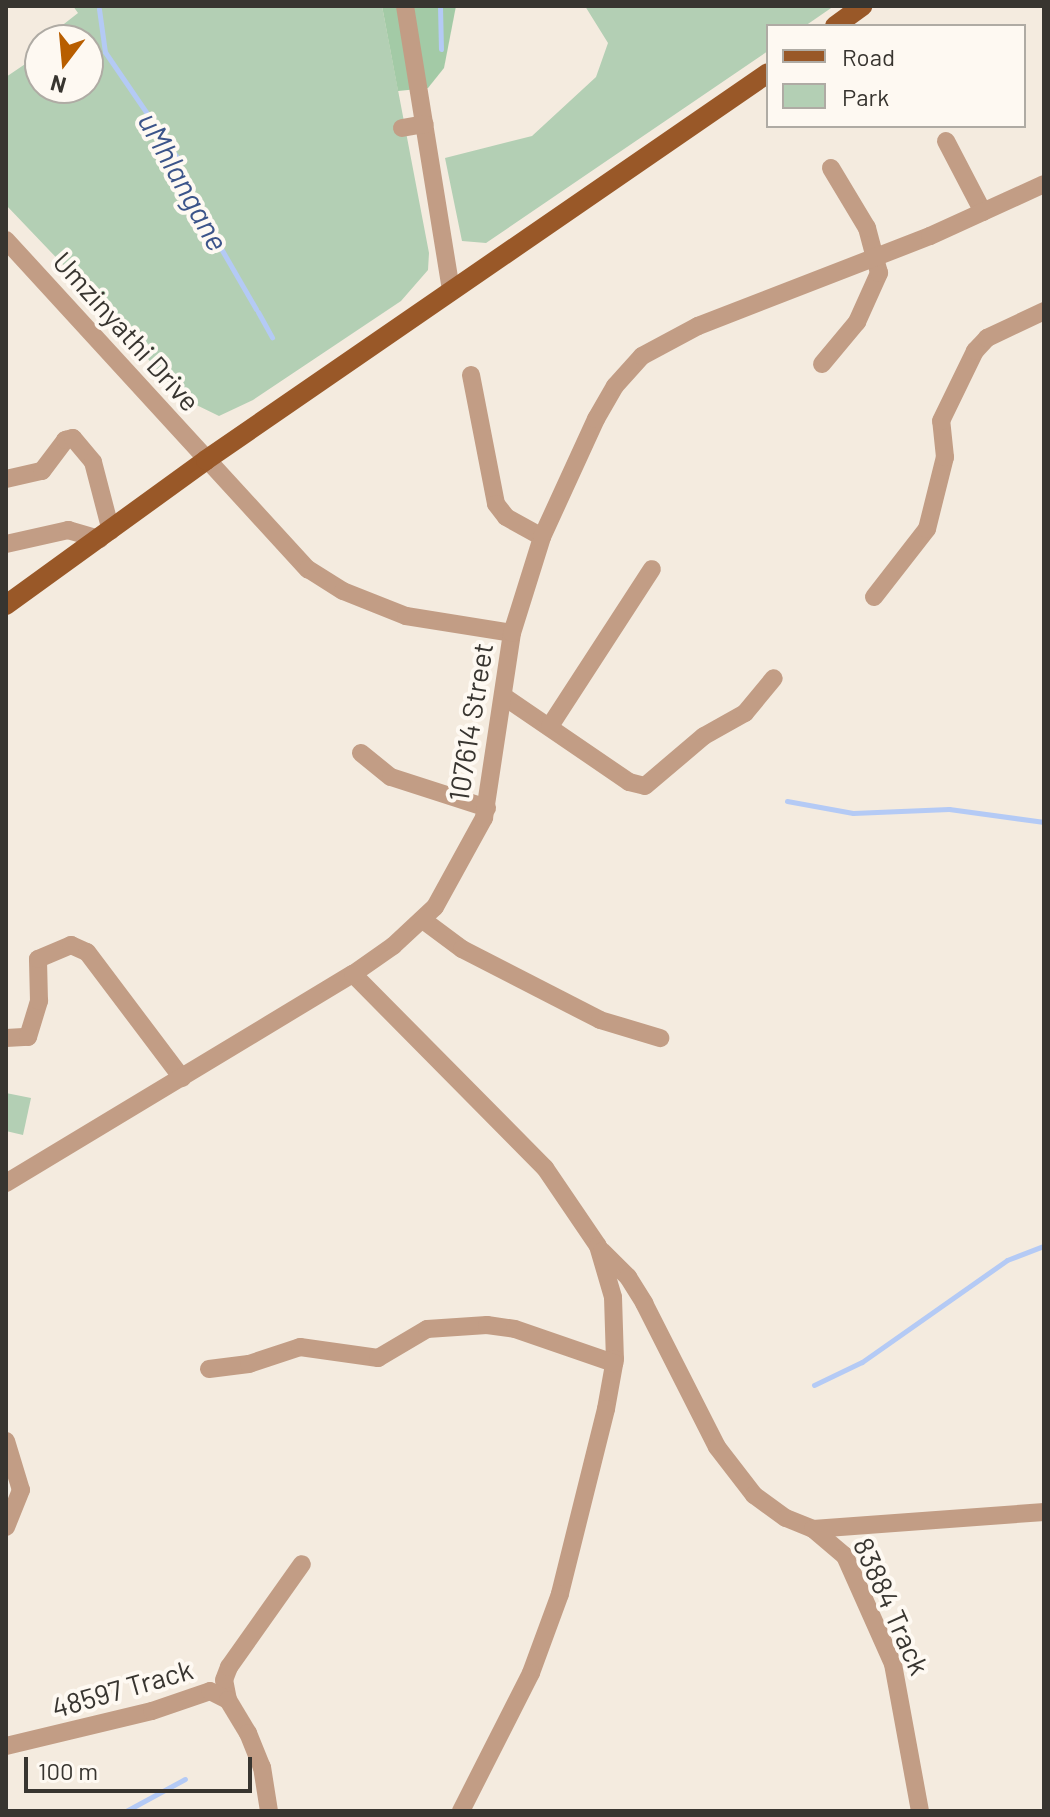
<!DOCTYPE html>
<style>
body{margin:0}
#map{position:relative;width:1050px;height:1817px;overflow:hidden;background:#f4ebdf;font-family:Barlow,sans-serif}
div>[style]{position:absolute}
.green>*{inset:0;background:#b3cfb4}
.forest>*{inset:0;background:#a3caa6}
.stream>*{height:5px;margin:-2.5px;padding:0 2.5px;transform-origin:2.5px;border-radius:2.5px;background:#b4caf5}
.minor>*{height:18px;margin:-9px;padding:0 9px;transform-origin:9px;border-radius:9px;background:#c29d85}
.major>*{height:20px;margin:-10px;padding:0 10px;transform-origin:10px;border-radius:10px;background:#995828}
span{translate:-50% -50%;white-space:nowrap;text-align:center;line-height:1.15;-webkit-text-stroke:8px #fef9f2;paint-order:stroke}
.street-label{font-size:28px;color:#383530}
.water-label{font-size:30px;color:#3b548a;font-style:italic}
.frame{position:absolute;inset:0;border:8px solid #383530;pointer-events:none}
.legend{position:absolute;left:766px;top:24px;width:260px;height:104px;box-sizing:border-box;background:#fef9f2;border:2px solid #afaba4;margin:0;padding:10px 14px;list-style:none;font-size:24px;color:#383530}
.legend li{display:flex;align-items:center;gap:16px;height:40px}
.legend b{width:40px;border:2px solid #afaba4}
.north{position:absolute;left:24px;top:24px;width:80px;height:80px;box-sizing:border-box;background:#fef9f2;border:2px solid #afaba4;border-radius:50%;rotate:196deg;font-size:22px;font-weight:700;line-height:32px;text-align:center;color:#383530}
.north::after{content:'';display:block;margin:auto;width:28px;height:36px;background:#b85e00;clip-path:polygon(50% 0,100% 100%,50% 72%,0 100%)}
.scale{position:absolute;left:24px;top:1757px;width:228px;height:36px;box-sizing:border-box;border:4px solid #383530;border-top:0;padding-left:10px;font-size:24px;line-height:28px;white-space:nowrap;color:#383530;-webkit-text-stroke:6px #fef9f2;paint-order:stroke}
</style>
<div id="map">
<div class="green">
<i style="clip-path:polygon(73px 6px,382px 6px,429px 253px,428px 270px,401px 301px,253px 400px,219px 416px,180px 397px,112px 316px,6px 205px,6px 77px,40px 54px,40px 88px,88px 88px,88px 40px,60px 40px,55px 31px,78px 13px)"></i>
<i style="clip-path:polygon(585px 6px,834px 6px,805px 26px,768px 26px,768px 51px,486px 243px,462px 241px,445px 158px,532px 136px,596px 77px,608px 43px)"></i>
<i style="clip-path:polygon(6px 1093px,31px 1098px,23px 1135px,6px 1131px)"></i>
</div>
<div class="forest">
<i style="clip-path:polygon(382px 6px,456px 6px,444px 68px,428px 88px,398px 91px)"></i>
</div>
<div class="stream">
<i style="left:440px;top:6px;width:43px;rotate:88.7deg"></i>
<i style="left:99px;top:9px;width:43px;rotate:82.1deg"></i>
<i style="left:105px;top:52px;width:127px;rotate:55.6deg"></i>
<i style="left:177px;top:157px;width:46px;rotate:69.6deg"></i>
<i style="left:193px;top:200px;width:126px;rotate:60deg"></i>
<i style="left:258px;top:312px;width:29px;rotate:61deg"></i>
<i style="left:787px;top:801px;width:67px;rotate:10.3deg"></i>
<i style="left:853px;top:813px;width:96px;rotate:-2.4deg"></i>
<i style="left:949px;top:809px;width:96px;rotate:7.8deg"></i>
<i style="left:814px;top:1385px;width:53px;rotate:-25.6deg"></i>
<i style="left:862px;top:1362px;width:177px;rotate:-35.1deg"></i>
<i style="left:1007px;top:1260px;width:40px;rotate:-21deg"></i>
<i style="left:126px;top:1811px;width:67px;rotate:-28.5deg"></i>
</div>
<div class="minor">
<i style="left:405px;top:6px;width:288px;rotate:80.8deg"></i>
<i style="left:402px;top:128px;width:23px;rotate:-10deg"></i>
<i style="left:946px;top:141px;width:80px;rotate:62.5deg"></i>
<i style="left:6px;top:240px;width:447px;rotate:47.5deg"></i>
<i style="left:308px;top:569px;width:41px;rotate:32.2deg"></i>
<i style="left:343px;top:591px;width:68px;rotate:21.6deg"></i>
<i style="left:406px;top:616px;width:107px;rotate:9.1deg"></i>
<i style="left:822px;top:364px;width:55px;rotate:-50.2deg"></i>
<i style="left:857px;top:322px;width:54px;rotate:-65.8deg"></i>
<i style="left:879px;top:273px;width:47px;rotate:-104.9deg"></i>
<i style="left:867px;top:228px;width:70px;rotate:-121deg"></i>
<i style="left:471px;top:375px;width:131px;rotate:79deg"></i>
<i style="left:496px;top:504px;width:16px;rotate:52deg"></i>
<i style="left:506px;top:517px;width:41px;rotate:29.1deg"></i>
<i style="left:6px;top:479px;width:37px;rotate:-13deg"></i>
<i style="left:42px;top:471px;width:39px;rotate:-53deg"></i>
<i style="left:65px;top:440px;width:8px;rotate:-14deg"></i>
<i style="left:73px;top:438px;width:31px;rotate:50deg"></i>
<i style="left:93px;top:462px;width:71px;rotate:75.4deg"></i>
<i style="left:6px;top:544px;width:64px;rotate:-12.7deg"></i>
<i style="left:68px;top:530px;width:33px;rotate:16deg"></i>
<i style="left:874px;top:597px;width:86px;rotate:-52.1deg"></i>
<i style="left:927px;top:529px;width:74px;rotate:-76deg"></i>
<i style="left:945px;top:457px;width:36px;rotate:-96deg"></i>
<i style="left:941px;top:421px;width:78px;rotate:-64.1deg"></i>
<i style="left:975px;top:351px;width:18px;rotate:-47deg"></i>
<i style="left:987px;top:338px;width:63px;rotate:-25.3deg"></i>
<i style="left:506px;top:698px;width:149px;rotate:34.3deg"></i>
<i style="left:629px;top:782px;width:16px;rotate:14deg"></i>
<i style="left:645px;top:786px;width:77px;rotate:-40.3deg"></i>
<i style="left:704px;top:736px;width:47px;rotate:-29.3deg"></i>
<i style="left:745px;top:713px;width:45px;rotate:-50.4deg"></i>
<i style="left:550px;top:726px;width:187px;rotate:-57deg"></i>
<i style="left:361px;top:753px;width:38px;rotate:39deg"></i>
<i style="left:391px;top:777px;width:101px;rotate:17.9deg"></i>
<i style="left:423px;top:920px;width:49px;rotate:36.6deg"></i>
<i style="left:462px;top:949px;width:155px;rotate:27.2deg"></i>
<i style="left:600px;top:1020px;width:63px;rotate:16.7deg"></i>
<i style="left:353px;top:974px;width:273px;rotate:45.3deg"></i>
<i style="left:545px;top:1168px;width:94px;rotate:55.8deg"></i>
<i style="left:598px;top:1246px;width:53px;rotate:73.6deg"></i>
<i style="left:613px;top:1297px;width:62px;rotate:88.2deg"></i>
<i style="left:615px;top:1359px;width:51px;rotate:100.2deg"></i>
<i style="left:606px;top:1409px;width:191px;rotate:104deg"></i>
<i style="left:560px;top:1594px;width:84px;rotate:110.2deg"></i>
<i style="left:531px;top:1673px;width:155px;rotate:116.9deg"></i>
<i style="left:6px;top:1038px;width:22px;rotate:-3deg"></i>
<i style="left:28px;top:1037px;width:38px;rotate:-73deg"></i>
<i style="left:39px;top:1001px;width:42px;rotate:-91.4deg"></i>
<i style="left:38px;top:959px;width:36px;rotate:-23deg"></i>
<i style="left:71px;top:945px;width:17px;rotate:24deg"></i>
<i style="left:87px;top:952px;width:158px;rotate:53deg"></i>
<i style="left:6px;top:1183px;width:405px;rotate:-31.1deg"></i>
<i style="left:353px;top:974px;width:49px;rotate:-35deg"></i>
<i style="left:393px;top:946px;width:57px;rotate:-42.9deg"></i>
<i style="left:435px;top:907px;width:102px;rotate:-61.2deg"></i>
<i style="left:484px;top:818px;width:187px;rotate:-81.4deg"></i>
<i style="left:512px;top:633px;width:101px;rotate:-72.6deg"></i>
<i style="left:542px;top:537px;width:130px;rotate:-65.4deg"></i>
<i style="left:596px;top:419px;width:38px;rotate:-60deg"></i>
<i style="left:615px;top:386px;width:40px;rotate:-48deg"></i>
<i style="left:642px;top:356px;width:64px;rotate:-28.2deg"></i>
<i style="left:698px;top:326px;width:249px;rotate:-21.2deg"></i>
<i style="left:930px;top:236px;width:125px;rotate:-24.5deg"></i>
<i style="left:602px;top:1251px;width:37px;rotate:45deg"></i>
<i style="left:628px;top:1277px;width:31px;rotate:58deg"></i>
<i style="left:644px;top:1303px;width:161px;rotate:63.1deg"></i>
<i style="left:717px;top:1447px;width:61px;rotate:52.4deg"></i>
<i style="left:754px;top:1495px;width:39px;rotate:36deg"></i>
<i style="left:786px;top:1518px;width:29px;rotate:22deg"></i>
<i style="left:813px;top:1529px;width:232px;rotate:-4.2deg"></i>
<i style="left:209px;top:1369px;width:40px;rotate:-7.1deg"></i>
<i style="left:249px;top:1364px;width:54px;rotate:-18.4deg"></i>
<i style="left:300px;top:1347px;width:79px;rotate:8deg"></i>
<i style="left:378px;top:1358px;width:57px;rotate:-30.6deg"></i>
<i style="left:427px;top:1329px;width:60px;rotate:-3.8deg"></i>
<i style="left:487px;top:1325px;width:28px;rotate:8deg"></i>
<i style="left:515px;top:1329px;width:105px;rotate:19deg"></i>
<i style="left:6px;top:1441px;width:51px;rotate:73deg"></i>
<i style="left:21px;top:1490px;width:40px;rotate:112deg"></i>
<i style="left:813px;top:1529px;width:42px;rotate:40.2deg"></i>
<i style="left:845px;top:1556px;width:118px;rotate:66deg"></i>
<i style="left:893px;top:1664px;width:149px;rotate:79.6deg"></i>
<i style="left:228px;top:1700px;width:20px;rotate:-101deg"></i>
<i style="left:224px;top:1680px;width:14px;rotate:-69deg"></i>
<i style="left:229px;top:1667px;width:126px;rotate:-54.7deg"></i>
<i style="left:6px;top:1746px;width:150px;rotate:-13.5deg"></i>
<i style="left:152px;top:1711px;width:61px;rotate:-19deg"></i>
<i style="left:210px;top:1691px;width:20px;rotate:27deg"></i>
<i style="left:228px;top:1700px;width:39px;rotate:59deg"></i>
<i style="left:248px;top:1733px;width:37px;rotate:68deg"></i>
<i style="left:262px;top:1767px;width:45px;rotate:81deg"></i>
</div>
<div class="major">
<i style="left:835px;top:26px;width:34px;rotate:-36deg"></i>
<i style="left:6px;top:605px;width:247px;rotate:-35.9deg"></i>
<i style="left:206px;top:460px;width:682px;rotate:-34.55deg"></i>
</div>
<div class="street-label">
<span style="left:127px;top:331px;rotate:48deg">Umzinyathi Drive</span>
<span style="left:470px;top:722px;rotate:-81deg">107614 Street</span>
<span style="left:892px;top:1606px;rotate:66deg">83884 Track</span>
<span style="left:122px;top:1688px;rotate:-16deg">48597 Track</span>
</div>
<div class="water-label">
<span style="left:184px;top:181px;rotate:61deg">uMhlangane</span>
</div>
<div class="frame"></div>
<ul class="legend">
<li><b style="height:10px;background:#995828"></b>Road</li>
<li><b style="height:22px;background:#b3cfb4"></b>Park</li>
</ul>
<div class="north">N</div>
<div class="scale">100 m</div>
</div>
